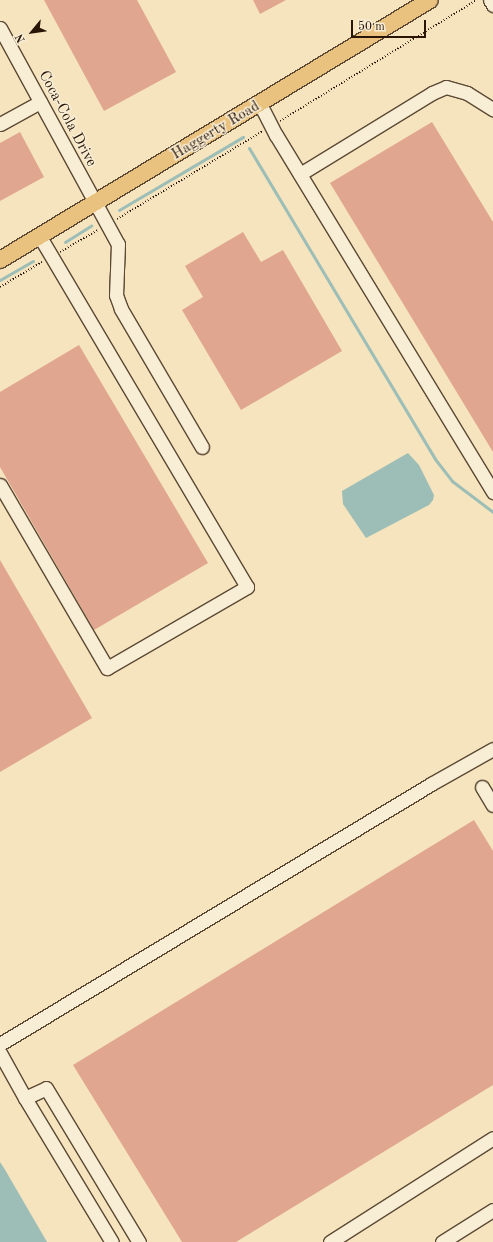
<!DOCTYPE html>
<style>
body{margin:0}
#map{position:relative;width:493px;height:1242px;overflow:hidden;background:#f5e4be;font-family:"Old Standard TT",serif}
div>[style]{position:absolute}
.water>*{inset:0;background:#9dbeb6}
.stream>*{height:3px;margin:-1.5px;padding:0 1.5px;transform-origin:1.5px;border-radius:1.5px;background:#9dbeb6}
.building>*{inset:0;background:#e1a68f}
.path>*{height:2px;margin-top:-1px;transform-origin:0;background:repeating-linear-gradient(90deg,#291506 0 1px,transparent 0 3px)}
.roads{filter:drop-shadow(1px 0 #5c4934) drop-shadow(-1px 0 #5c4934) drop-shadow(0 1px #5c4934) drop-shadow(0 -1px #5c4934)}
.minor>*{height:13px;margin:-6.5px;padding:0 6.5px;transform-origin:6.5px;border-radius:6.5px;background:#f8edd5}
.major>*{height:16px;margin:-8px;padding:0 8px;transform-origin:8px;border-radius:8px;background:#eac27f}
span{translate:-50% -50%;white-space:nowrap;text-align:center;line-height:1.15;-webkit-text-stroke:3px #f8edd5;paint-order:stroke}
.street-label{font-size:15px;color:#291506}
.north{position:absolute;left:12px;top:12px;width:40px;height:40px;-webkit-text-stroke:3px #f8edd5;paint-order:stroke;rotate:241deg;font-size:11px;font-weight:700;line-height:16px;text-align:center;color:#291506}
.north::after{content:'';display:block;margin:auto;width:14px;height:18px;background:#291506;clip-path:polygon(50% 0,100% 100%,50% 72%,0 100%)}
.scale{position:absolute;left:351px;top:20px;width:75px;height:18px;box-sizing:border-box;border:2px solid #291506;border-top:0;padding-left:5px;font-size:12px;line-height:14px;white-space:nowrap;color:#291506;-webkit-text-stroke:3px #f8edd5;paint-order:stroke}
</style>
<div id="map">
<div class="water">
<i style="clip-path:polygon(408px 453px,419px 465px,434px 495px,433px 500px,429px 505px,366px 538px,343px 504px,342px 491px)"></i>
<i style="clip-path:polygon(0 1162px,4px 1168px,47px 1242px,0 1242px)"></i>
</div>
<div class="stream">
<i style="left:249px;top:148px;width:362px;rotate:59.1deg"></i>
<i style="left:435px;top:459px;width:28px;rotate:52deg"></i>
<i style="left:452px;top:481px;width:51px;rotate:37.1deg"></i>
<i style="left:119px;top:210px;width:144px;rotate:-30.5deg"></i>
<i style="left:65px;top:242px;width:31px;rotate:-32deg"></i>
<i style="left:0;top:280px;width:38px;rotate:-30deg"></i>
</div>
<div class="building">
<i style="clip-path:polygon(44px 0,137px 0,176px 72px,104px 111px)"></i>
<i style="clip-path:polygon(253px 0,286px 0,260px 14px)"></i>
<i style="clip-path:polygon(432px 122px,493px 222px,493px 452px,330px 183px)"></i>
<i style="clip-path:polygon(20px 132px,44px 177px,0 201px,0 143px)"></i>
<i style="clip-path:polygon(243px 232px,261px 262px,283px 250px,342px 351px,241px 410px,182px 310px,203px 297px,185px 266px)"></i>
<i style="clip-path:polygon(79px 345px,208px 563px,94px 630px,0 467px,0 392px)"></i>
<i style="clip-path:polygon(0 560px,92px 718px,0 772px)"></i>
<i style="clip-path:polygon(474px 820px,493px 851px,493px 1085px,236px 1242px,182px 1242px,73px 1065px)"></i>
</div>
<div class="path">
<i style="left:280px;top:121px;width:231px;rotate:-31.6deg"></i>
<i style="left:117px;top:219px;width:170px;rotate:-31.1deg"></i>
<i style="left:60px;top:252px;width:44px;rotate:-30.1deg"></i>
<i style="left:0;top:287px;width:49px;rotate:-30.8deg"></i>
</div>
<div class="roads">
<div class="minor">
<i style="left:490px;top:0;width:6px;rotate:59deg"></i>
<i style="left:0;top:28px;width:246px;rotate:61.4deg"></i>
<i style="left:118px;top:244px;width:51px;rotate:92.2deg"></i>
<i style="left:116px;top:295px;width:15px;rotate:70deg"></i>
<i style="left:121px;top:309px;width:160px;rotate:59.6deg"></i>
<i style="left:260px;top:104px;width:35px;rotate:63deg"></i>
<i style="left:276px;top:135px;width:418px;rotate:58.7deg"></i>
<i style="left:0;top:124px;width:46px;rotate:-28.8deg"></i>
<i style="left:300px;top:174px;width:155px;rotate:-31.5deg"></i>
<i style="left:432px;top:93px;width:15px;rotate:-23deg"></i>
<i style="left:446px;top:87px;width:22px;rotate:16deg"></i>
<i style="left:467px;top:93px;width:31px;rotate:32deg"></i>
<i style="left:0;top:485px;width:212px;rotate:59.7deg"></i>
<i style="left:107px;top:668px;width:162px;rotate:-30.1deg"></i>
<i style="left:247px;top:587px;width:407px;rotate:-120.6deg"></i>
<i style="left:482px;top:787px;width:21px;rotate:59deg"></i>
<i style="left:0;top:1044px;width:503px;rotate:-31.1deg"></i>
<i style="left:431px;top:784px;width:71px;rotate:-29.4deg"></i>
<i style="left:0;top:1053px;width:51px;rotate:60.9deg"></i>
<i style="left:25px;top:1098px;width:23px;rotate:-25deg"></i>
<i style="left:46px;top:1088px;width:180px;rotate:58.9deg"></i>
<i style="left:25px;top:1098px;width:168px;rotate:58.9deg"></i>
<i style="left:330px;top:1242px;width:193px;rotate:-32.5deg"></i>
<i style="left:442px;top:1242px;width:60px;rotate:-32.1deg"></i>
</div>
<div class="major">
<i style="left:0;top:260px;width:502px;rotate:-31.16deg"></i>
</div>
</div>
<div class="street-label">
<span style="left:67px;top:119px;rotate:62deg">Coca-Cola Drive</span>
<span style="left:216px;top:131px;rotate:-31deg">Haggerty Road</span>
</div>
<div class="north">N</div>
<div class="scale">50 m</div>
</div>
